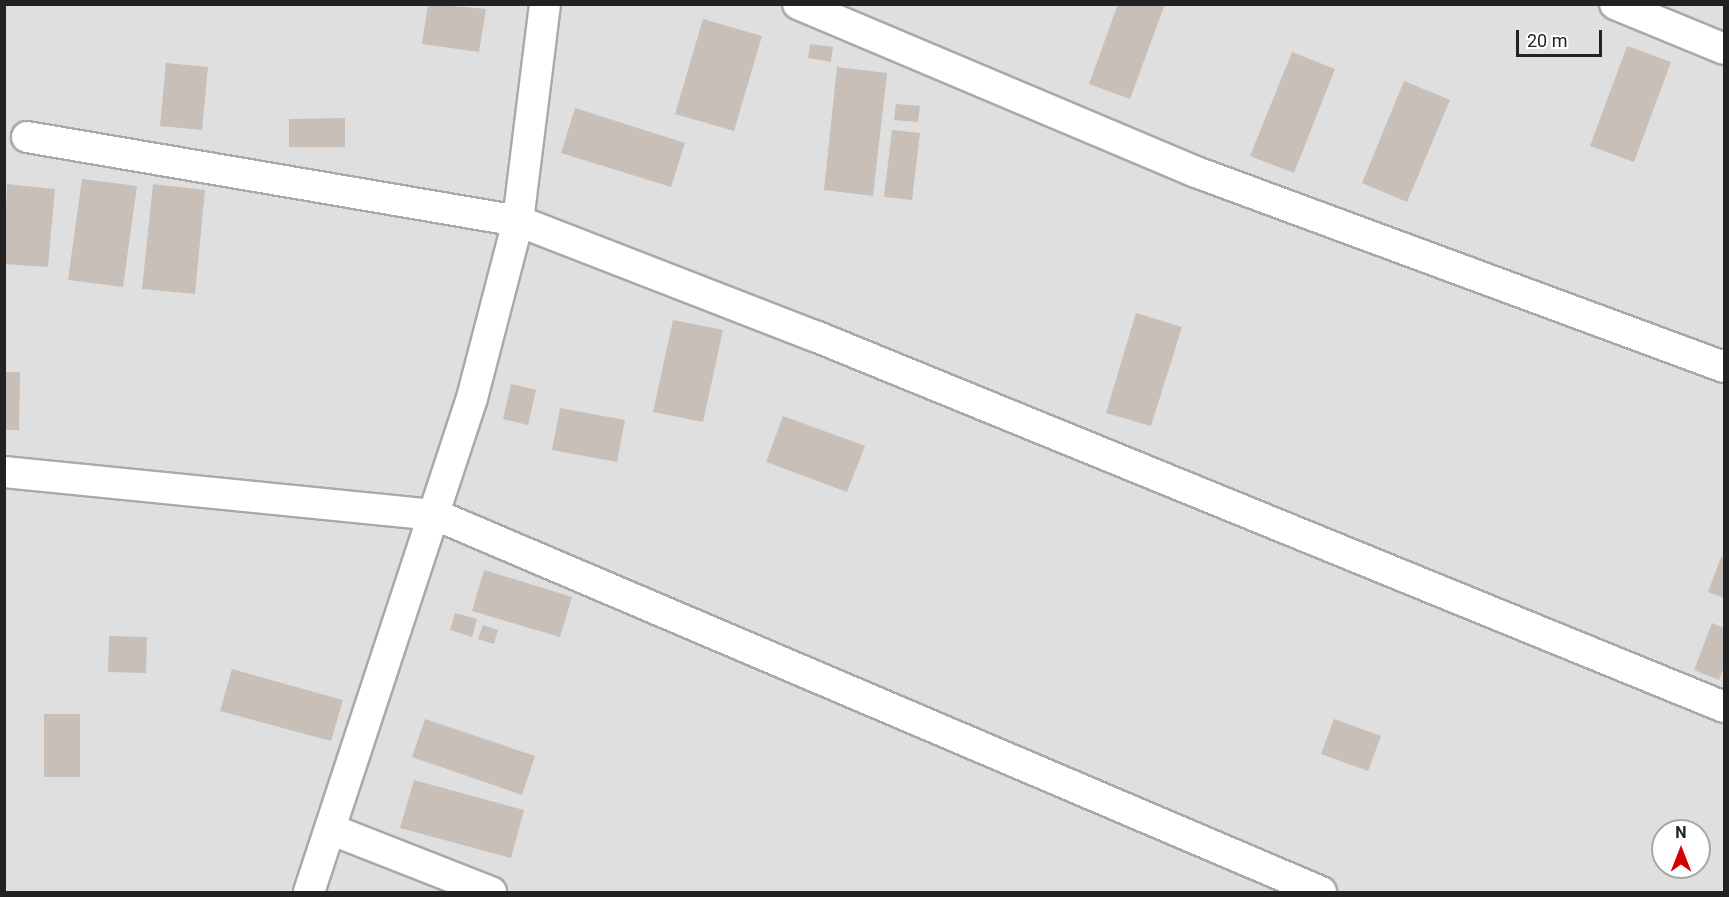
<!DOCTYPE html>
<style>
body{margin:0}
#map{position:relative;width:1729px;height:897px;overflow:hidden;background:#f2efe9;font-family:Roboto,sans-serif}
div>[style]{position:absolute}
.residential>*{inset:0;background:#e0dfdf}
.building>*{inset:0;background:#c7bfb8}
.roads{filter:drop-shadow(2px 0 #a9a9a9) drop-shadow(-2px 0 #a9a9a9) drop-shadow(0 2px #a9a9a9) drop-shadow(0 -2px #a9a9a9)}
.minor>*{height:30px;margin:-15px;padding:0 15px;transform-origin:15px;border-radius:15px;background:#fff}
span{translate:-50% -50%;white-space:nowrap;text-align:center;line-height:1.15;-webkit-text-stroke:4.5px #fff;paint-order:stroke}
.frame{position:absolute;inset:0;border:6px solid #222;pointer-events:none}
.north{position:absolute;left:1651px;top:819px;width:60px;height:60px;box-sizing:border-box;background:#fff;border:2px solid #a7a7a7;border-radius:50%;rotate:0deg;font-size:16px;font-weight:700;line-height:24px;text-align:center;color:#222}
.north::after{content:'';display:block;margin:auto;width:21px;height:27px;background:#d40000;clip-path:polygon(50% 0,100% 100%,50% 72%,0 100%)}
.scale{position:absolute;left:1516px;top:30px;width:86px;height:27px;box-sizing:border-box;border:3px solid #222;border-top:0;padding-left:8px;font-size:18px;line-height:21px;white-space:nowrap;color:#222;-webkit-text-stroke:4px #fff;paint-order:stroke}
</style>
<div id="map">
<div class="residential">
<i style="clip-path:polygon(evenodd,5px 5px,1724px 5px,1724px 892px,5px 892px,5px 5px,1663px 831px,1699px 831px,1699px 867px,1663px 867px,1663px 831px)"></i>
</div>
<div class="building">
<i style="clip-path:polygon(428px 4px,486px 9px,479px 52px,422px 44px)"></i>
<i style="clip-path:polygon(1118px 4px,1165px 4px,1130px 99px,1089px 84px)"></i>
<i style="clip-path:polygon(703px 19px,762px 36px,734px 131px,675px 114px)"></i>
<i style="clip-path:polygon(810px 44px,833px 47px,831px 62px,808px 58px)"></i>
<i style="clip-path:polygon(1627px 46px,1671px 62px,1634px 162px,1590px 146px)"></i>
<i style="clip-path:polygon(1292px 52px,1335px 69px,1294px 173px,1250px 156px)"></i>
<i style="clip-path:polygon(166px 63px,208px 67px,202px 130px,160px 126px)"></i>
<i style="clip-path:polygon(837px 67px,887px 73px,873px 196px,824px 190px)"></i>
<i style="clip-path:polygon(1404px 81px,1450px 100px,1407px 202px,1362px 183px)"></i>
<i style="clip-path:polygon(896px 104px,920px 106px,918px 122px,894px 120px)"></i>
<i style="clip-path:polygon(575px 108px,685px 143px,671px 187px,561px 153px)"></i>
<i style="clip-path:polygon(345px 118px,345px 147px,289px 147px,289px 119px)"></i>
<i style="clip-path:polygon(892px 130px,920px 133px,912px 200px,884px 197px)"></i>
<i style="clip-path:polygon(82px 179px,137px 186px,123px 287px,68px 280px)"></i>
<i style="clip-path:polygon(7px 184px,55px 189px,48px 267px,4px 264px)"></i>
<i style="clip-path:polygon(153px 184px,205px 190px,195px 294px,142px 289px)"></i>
<i style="clip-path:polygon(1136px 313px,1182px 327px,1151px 426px,1106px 413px)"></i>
<i style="clip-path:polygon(673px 320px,723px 330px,703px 422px,653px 412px)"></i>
<i style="clip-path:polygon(4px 372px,20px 372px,19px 430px,4px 430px)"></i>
<i style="clip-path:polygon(511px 384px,536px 390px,528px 425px,503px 419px)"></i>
<i style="clip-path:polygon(560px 408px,625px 420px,617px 462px,552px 450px)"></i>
<i style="clip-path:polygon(783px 416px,865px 446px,847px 492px,766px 462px)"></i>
<i style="clip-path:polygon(1721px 557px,1724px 558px,1724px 598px,1708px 592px)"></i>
<i style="clip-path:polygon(484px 570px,572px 597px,560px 637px,472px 611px)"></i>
<i style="clip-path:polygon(455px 613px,477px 619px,472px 637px,450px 630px)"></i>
<i style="clip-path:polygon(1712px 623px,1724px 628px,1724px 667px,1719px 680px,1694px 670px)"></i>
<i style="clip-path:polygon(483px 625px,498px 630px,494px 644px,478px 639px)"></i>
<i style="clip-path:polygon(109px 636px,147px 637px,146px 673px,108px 672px)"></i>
<i style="clip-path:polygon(232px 669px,343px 700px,331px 741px,220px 711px)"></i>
<i style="clip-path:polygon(44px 714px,80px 714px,80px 777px,44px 777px)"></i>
<i style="clip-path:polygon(425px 719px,535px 756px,522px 795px,412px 757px)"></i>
<i style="clip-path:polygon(1334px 719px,1381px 736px,1368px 771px,1321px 754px)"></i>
<i style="clip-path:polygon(414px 780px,524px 810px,511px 858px,400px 828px)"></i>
</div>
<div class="roads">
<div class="minor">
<i style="left:798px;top:4px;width:432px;rotate:22.9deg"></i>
<i style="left:1196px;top:172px;width:563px;rotate:20.27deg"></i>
<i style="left:1615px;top:4px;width:118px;rotate:22.4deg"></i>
<i style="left:27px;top:137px;width:498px;rotate:9.7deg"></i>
<i style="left:518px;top:221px;width:318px;rotate:21.2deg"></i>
<i style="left:815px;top:336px;width:982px;rotate:22.2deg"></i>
<i style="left:4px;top:472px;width:434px;rotate:5.7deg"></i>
<i style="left:436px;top:515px;width:962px;rotate:23.07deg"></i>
<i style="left:330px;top:829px;width:173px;rotate:21.4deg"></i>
<i style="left:309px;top:892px;width:520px;rotate:-71.74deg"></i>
<i style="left:472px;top:398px;width:183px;rotate:-75.4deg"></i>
<i style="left:518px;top:221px;width:219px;rotate:-82.9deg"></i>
</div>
</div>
<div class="frame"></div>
<div class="north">N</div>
<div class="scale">20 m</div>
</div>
